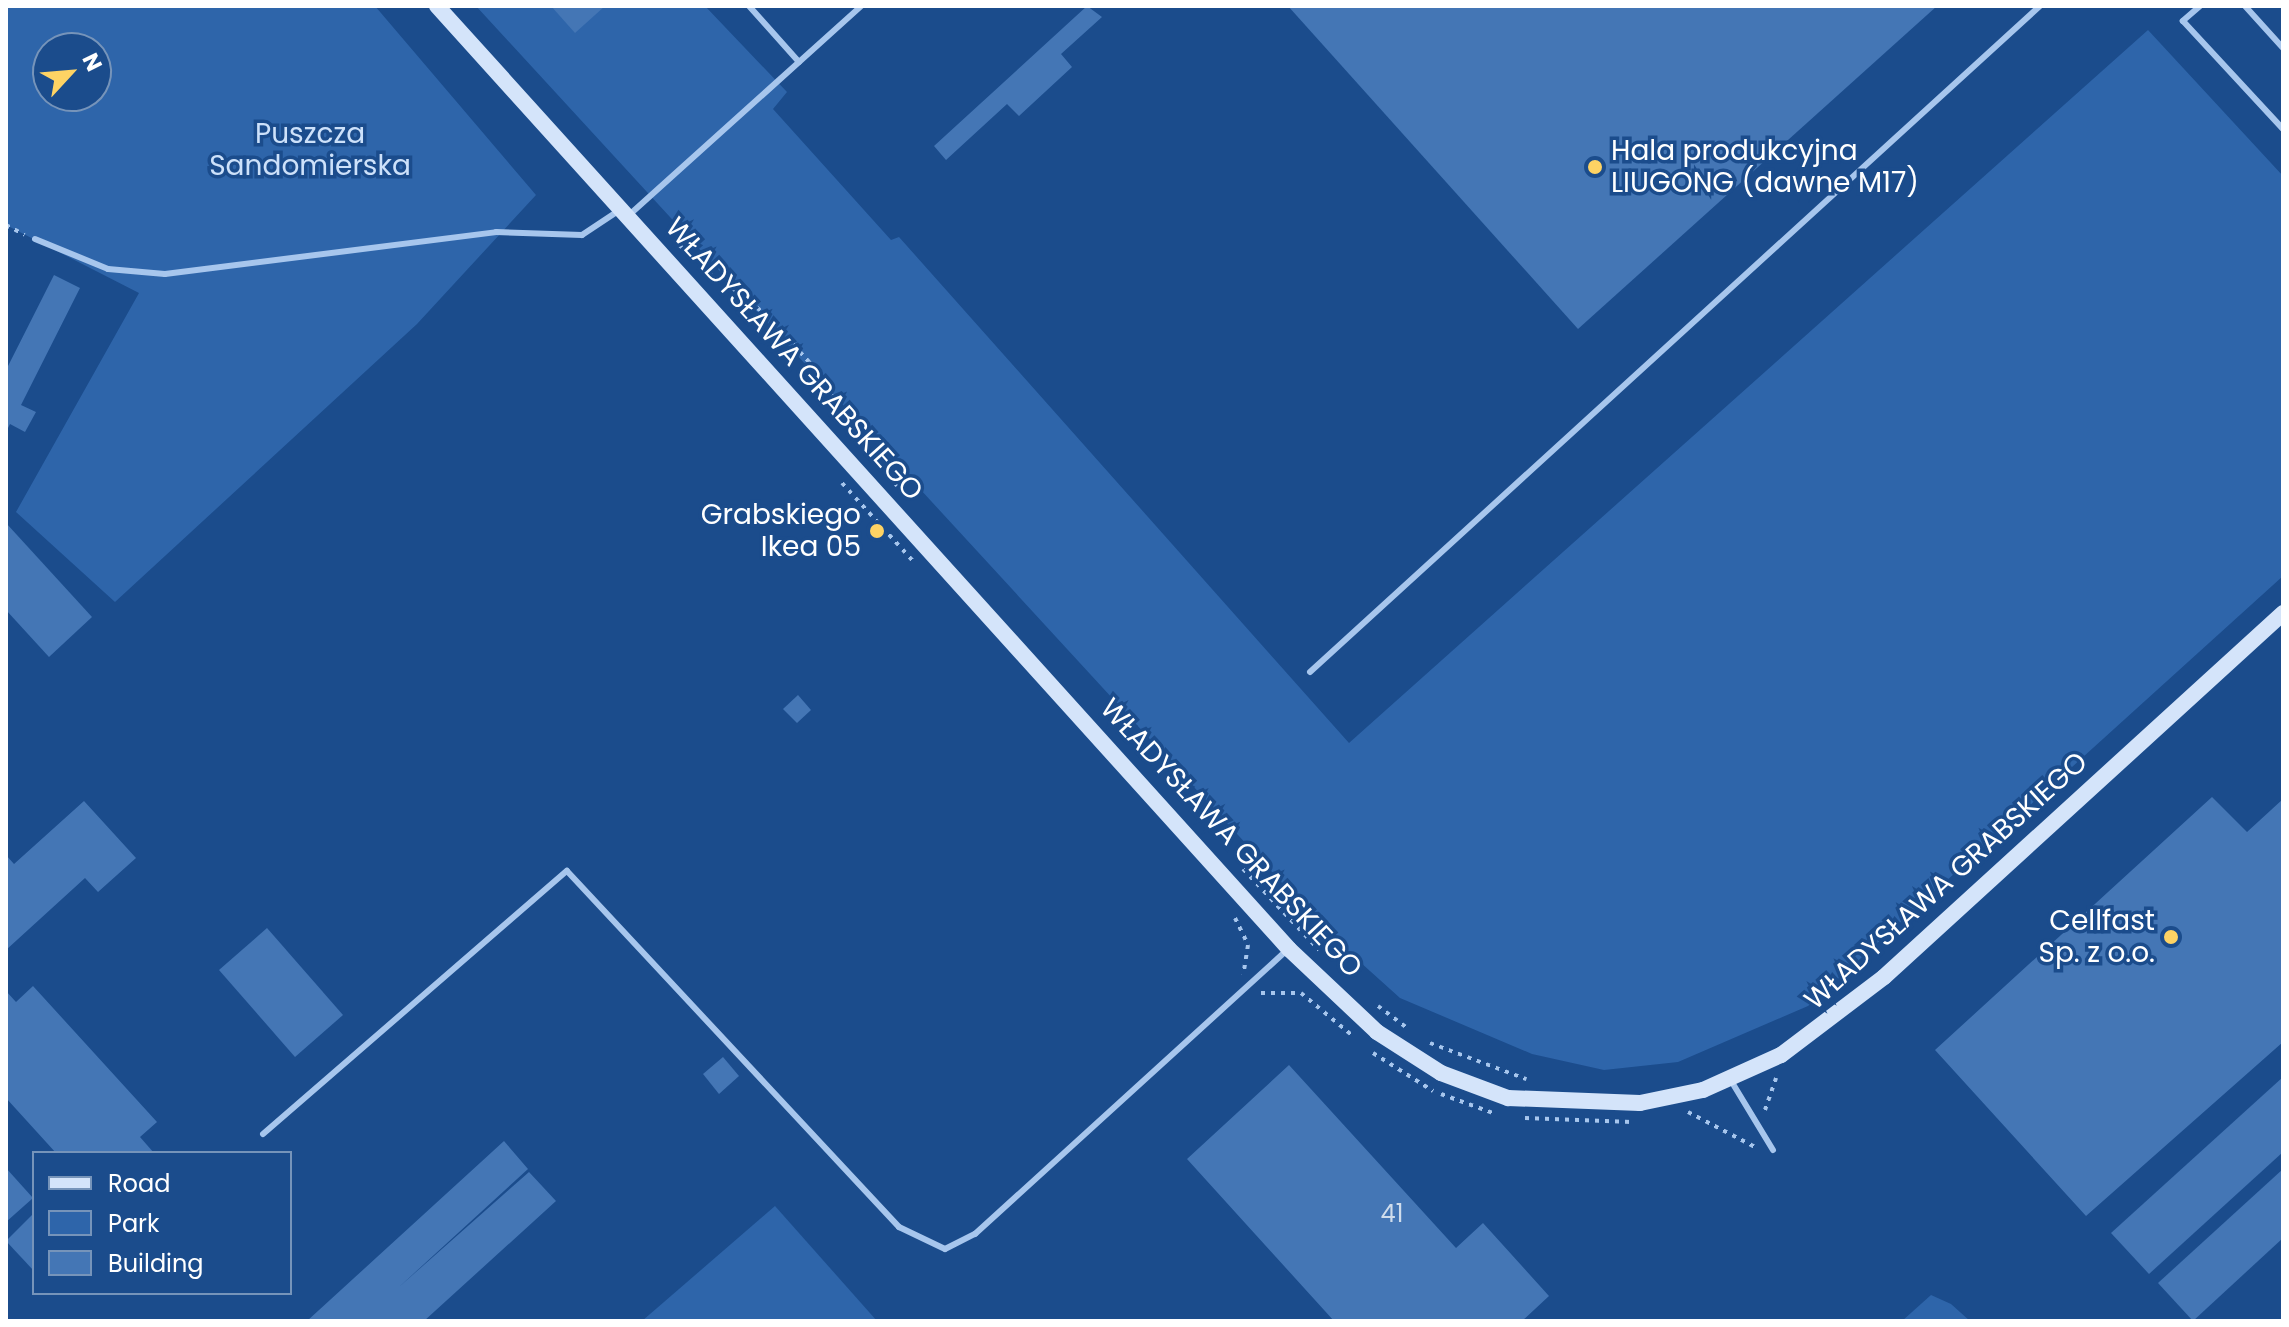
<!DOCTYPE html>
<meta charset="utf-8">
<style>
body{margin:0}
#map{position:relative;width:2289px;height:1327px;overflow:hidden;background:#1b4c8c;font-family:Poppins,sans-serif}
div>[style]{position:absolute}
.green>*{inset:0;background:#2e65aa}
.building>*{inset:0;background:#4476b5}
.path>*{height:4px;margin-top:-2px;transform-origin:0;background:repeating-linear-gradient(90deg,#a7c6ed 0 4px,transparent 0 10px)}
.lane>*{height:6px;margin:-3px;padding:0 3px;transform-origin:3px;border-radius:3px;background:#a7c6ed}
.secondary>*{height:16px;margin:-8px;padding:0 8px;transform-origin:8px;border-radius:8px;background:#d4e4fa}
.dots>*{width:22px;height:22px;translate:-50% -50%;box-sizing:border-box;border:4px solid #1b4c8c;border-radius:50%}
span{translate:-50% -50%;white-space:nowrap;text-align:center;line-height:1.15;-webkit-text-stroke:7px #1b4c8c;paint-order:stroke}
.number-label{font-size:24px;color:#d0ddec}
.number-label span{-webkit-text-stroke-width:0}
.park-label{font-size:28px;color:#cde1fa}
.poi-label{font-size:28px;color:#fff}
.left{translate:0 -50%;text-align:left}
.right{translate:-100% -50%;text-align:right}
.street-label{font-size:28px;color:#fff}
.frame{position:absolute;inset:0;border:8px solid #fff;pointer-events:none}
.legend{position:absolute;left:32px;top:1151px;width:260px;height:144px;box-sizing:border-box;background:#1b4c8c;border:2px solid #7694ba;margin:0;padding:10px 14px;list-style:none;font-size:24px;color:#fff}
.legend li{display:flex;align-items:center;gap:16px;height:40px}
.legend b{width:40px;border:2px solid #7694ba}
.north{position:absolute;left:32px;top:32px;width:80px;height:80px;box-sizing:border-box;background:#1b4c8c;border:2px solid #7694ba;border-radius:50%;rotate:64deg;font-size:22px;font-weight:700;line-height:32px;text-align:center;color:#fff}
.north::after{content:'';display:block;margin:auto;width:28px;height:36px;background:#fed364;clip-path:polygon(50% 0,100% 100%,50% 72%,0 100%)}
</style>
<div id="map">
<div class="green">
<i style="clip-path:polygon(evenodd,6px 6px,375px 6px,536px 195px,417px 324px,115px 602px,16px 512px,139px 293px,6px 225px,6px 6px,48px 48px,96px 48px,96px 96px,48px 96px,48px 48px)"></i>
<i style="clip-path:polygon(476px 6px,705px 6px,787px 92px,773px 109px,891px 240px,899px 237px,1349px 743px,2148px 30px,2283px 176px,2283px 576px,1808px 1006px,1678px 1062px,1604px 1070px,1532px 1054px,1400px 998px,1330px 935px)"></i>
<i style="clip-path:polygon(775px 1206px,877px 1321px,642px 1321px)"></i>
<i style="clip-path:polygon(1931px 1295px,1951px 1304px,1970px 1321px,1902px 1321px)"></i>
</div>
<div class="building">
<i style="clip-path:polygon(551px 6px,605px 6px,575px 33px)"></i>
<i style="clip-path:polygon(1087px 6px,1102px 17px,1061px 54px,1072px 67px,1019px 116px,1007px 104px,946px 160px,934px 146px)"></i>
<i style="clip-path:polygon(1288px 6px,1937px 6px,1578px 329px)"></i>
<i style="clip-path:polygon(54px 275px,80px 288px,21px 405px,36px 412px,25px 432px,10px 424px,6px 432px,6px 370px)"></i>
<i style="clip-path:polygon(6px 523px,92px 617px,49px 657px,6px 610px)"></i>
<i style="clip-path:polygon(798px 695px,811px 710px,797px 723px,783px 709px)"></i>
<i style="clip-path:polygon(2212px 797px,2247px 832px,2283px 799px,2283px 1042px,2086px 1216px,1935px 1050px)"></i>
<i style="clip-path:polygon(84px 801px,136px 858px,98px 892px,85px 878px,6px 950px,6px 855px,14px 864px)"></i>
<i style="clip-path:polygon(267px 928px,343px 1015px,295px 1057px,219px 970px)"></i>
<i style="clip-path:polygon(33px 986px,157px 1122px,140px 1137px,154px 1153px,56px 1153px,6px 1098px,6px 991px,16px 1002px)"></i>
<i style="clip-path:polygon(723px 1057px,739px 1076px,719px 1094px,703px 1074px)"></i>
<i style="clip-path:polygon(1289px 1065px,1456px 1248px,1483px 1223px,1549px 1296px,1522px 1321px,1334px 1321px,1187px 1159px)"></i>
<i style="clip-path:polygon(2283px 1077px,2283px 1152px,2149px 1274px,2111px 1233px)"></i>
<i style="clip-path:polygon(504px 1141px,528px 1169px,399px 1287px,529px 1172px,556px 1201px,424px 1321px,307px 1321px)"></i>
<i style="clip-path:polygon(6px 1168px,33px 1198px,6px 1222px)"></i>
<i style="clip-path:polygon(2283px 1169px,2283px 1238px,2193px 1321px,2158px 1283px)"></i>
<i style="clip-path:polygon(34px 1213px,34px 1271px,6px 1241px)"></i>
</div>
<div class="path">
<i style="left:6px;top:225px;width:21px;rotate:28deg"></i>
<i style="left:679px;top:245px;width:112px;rotate:38.8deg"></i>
<i style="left:766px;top:315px;width:64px;rotate:47.5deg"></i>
<i style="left:809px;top:362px;width:152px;rotate:54.6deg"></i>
<i style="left:842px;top:483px;width:107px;rotate:47.7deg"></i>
<i style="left:1243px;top:869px;width:111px;rotate:46.8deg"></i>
<i style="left:1235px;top:918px;width:30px;rotate:64deg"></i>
<i style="left:1248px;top:945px;width:30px;rotate:99deg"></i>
<i style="left:1261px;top:993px;width:40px"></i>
<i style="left:1301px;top:993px;width:69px;rotate:39.7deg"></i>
<i style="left:1378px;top:1006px;width:35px;rotate:37deg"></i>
<i style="left:1430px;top:1043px;width:103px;rotate:20.6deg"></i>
<i style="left:1373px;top:1053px;width:71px;rotate:32.3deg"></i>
<i style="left:1441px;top:1094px;width:55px;rotate:20.1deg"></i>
<i style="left:1765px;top:1110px;width:34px;rotate:-71deg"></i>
<i style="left:1688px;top:1112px;width:78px;rotate:27.6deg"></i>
<i style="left:1525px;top:1118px;width:107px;rotate:2.1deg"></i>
</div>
<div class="lane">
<i style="left:749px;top:6px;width:75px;rotate:48.2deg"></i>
<i style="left:2200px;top:6px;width:23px;rotate:139deg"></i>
<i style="left:2183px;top:21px;width:147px;rotate:47.2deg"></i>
<i style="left:2245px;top:6px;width:57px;rotate:47.9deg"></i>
<i style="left:628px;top:216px;width:314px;rotate:-42deg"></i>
<i style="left:35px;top:239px;width:79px;rotate:22.3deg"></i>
<i style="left:108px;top:269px;width:57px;rotate:5deg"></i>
<i style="left:165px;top:274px;width:334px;rotate:-7.2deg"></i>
<i style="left:496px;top:232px;width:86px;rotate:2deg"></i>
<i style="left:582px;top:235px;width:43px;rotate:-33.7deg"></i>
<i style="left:1310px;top:672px;width:988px;rotate:-42.38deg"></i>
<i style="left:1730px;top:1079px;width:83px;rotate:58.8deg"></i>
<i style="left:263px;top:1134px;width:402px;rotate:-40.9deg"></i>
<i style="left:567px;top:871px;width:487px;rotate:47deg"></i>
<i style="left:899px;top:1227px;width:51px;rotate:25.6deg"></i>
<i style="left:945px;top:1249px;width:34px;rotate:-27deg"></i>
<i style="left:975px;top:1234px;width:420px;rotate:-42.3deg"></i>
</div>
<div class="secondary">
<i style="left:437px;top:6px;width:1271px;rotate:47.9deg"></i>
<i style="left:1289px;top:949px;width:121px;rotate:43.3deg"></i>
<i style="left:1377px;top:1032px;width:76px;rotate:32.6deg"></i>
<i style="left:1441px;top:1073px;width:72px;rotate:20.5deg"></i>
<i style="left:1508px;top:1098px;width:132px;rotate:2.2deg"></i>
<i style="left:1640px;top:1103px;width:64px;rotate:-11.7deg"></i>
<i style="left:1703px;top:1090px;width:85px;rotate:-24.2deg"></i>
<i style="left:1781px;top:1055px;width:129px;rotate:-37.1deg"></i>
<i style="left:1884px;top:977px;width:540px;rotate:-42.37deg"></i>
</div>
<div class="dots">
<i style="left:1595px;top:167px;background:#fed364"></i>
<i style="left:877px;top:531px;background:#fed364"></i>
<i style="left:2171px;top:937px;background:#fed364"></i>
</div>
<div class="number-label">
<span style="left:1392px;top:1214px">41</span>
</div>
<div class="park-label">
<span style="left:310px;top:150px">Puszcza<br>Sandomierska</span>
</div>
<div class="poi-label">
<span class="left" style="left:1611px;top:167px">Hala produkcyjna<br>LIUGONG (dawne M17)</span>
<span class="right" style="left:861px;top:531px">Grabskiego<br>Ikea 05</span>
<span class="right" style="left:2155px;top:937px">Cellfast<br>Sp. z o.o.</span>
</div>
<div class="street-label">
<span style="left:794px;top:359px;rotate:48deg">WŁADYSŁAWA GRABSKIEGO</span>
<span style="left:1231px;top:838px;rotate:47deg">WŁADYSŁAWA GRABSKIEGO</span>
<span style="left:1946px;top:881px;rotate:-42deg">WŁADYSŁAWA GRABSKIEGO</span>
</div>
<div class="frame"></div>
<ul class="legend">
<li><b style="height:10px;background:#d4e4fa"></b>Road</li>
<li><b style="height:22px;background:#2e65aa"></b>Park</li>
<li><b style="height:22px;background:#4476b5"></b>Building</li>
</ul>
<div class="north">N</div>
</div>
